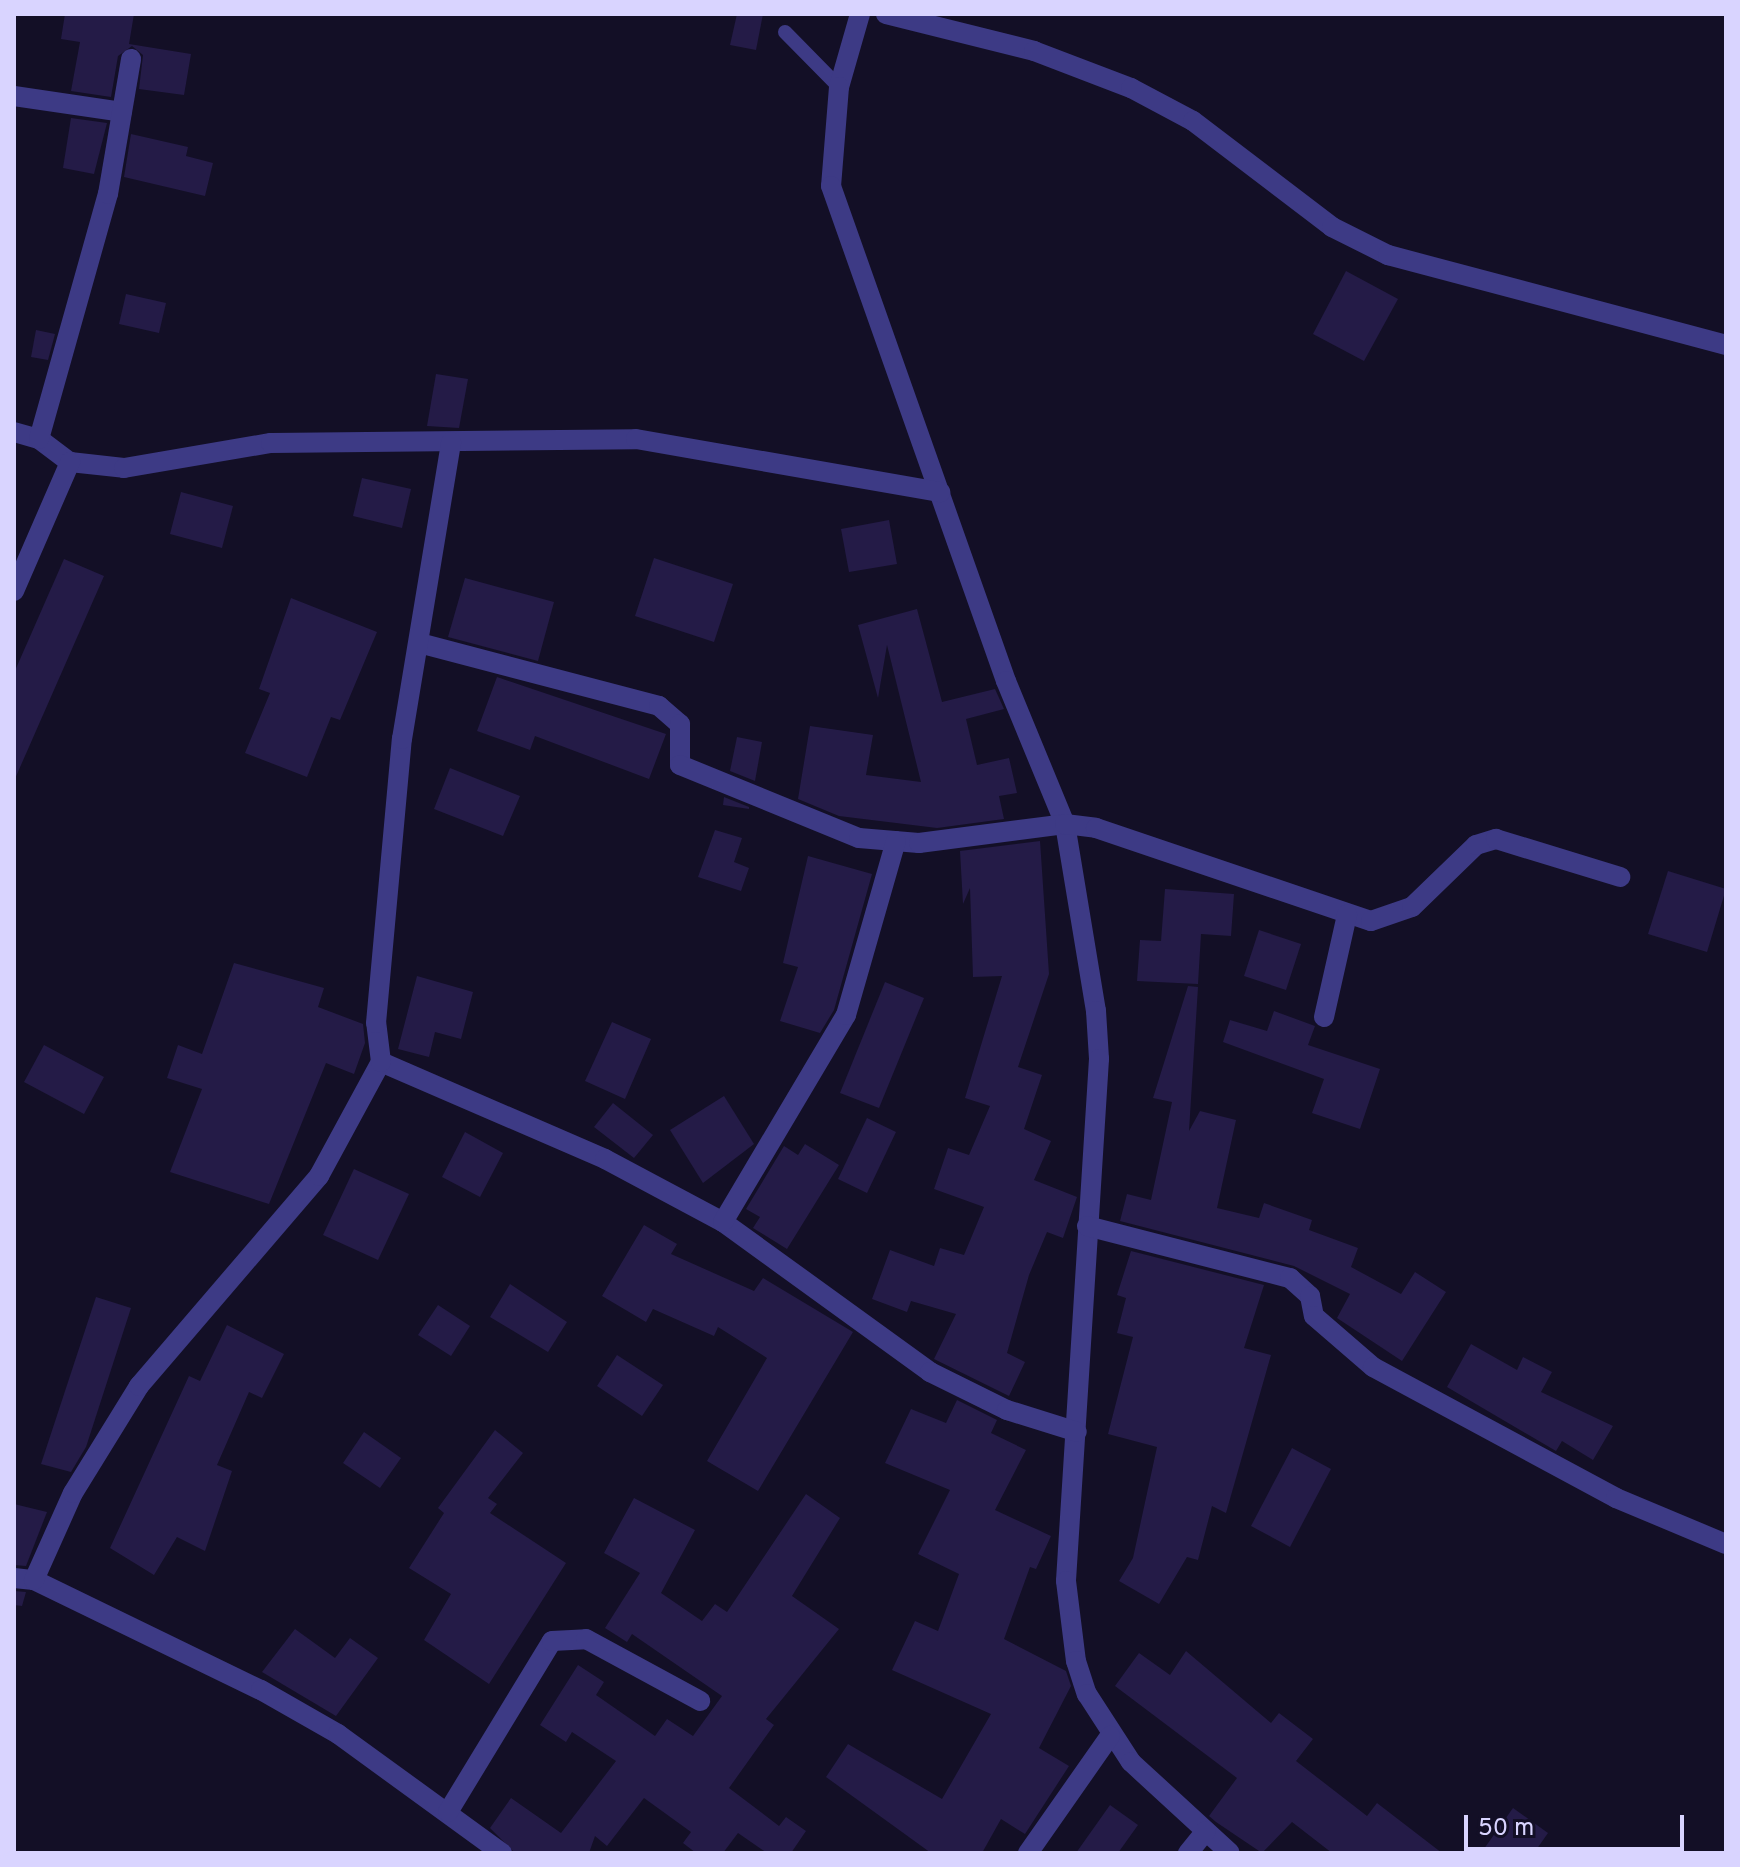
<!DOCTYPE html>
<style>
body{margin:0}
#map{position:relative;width:1740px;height:1867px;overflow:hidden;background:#130f26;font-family:Overpass,sans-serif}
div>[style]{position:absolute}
.building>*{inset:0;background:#241b47}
.lane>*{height:14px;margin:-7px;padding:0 7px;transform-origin:7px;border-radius:7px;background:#3d3a85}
.street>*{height:20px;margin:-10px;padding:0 10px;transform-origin:10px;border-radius:10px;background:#3d3a85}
span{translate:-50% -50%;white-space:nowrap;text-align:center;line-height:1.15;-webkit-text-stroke:6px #130f26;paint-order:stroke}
.frame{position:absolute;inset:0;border:16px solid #d9d4ff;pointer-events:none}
.scale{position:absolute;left:1464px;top:1815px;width:220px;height:36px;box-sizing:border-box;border:4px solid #d9d4ff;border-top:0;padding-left:10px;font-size:24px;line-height:28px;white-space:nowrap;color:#d9d4ff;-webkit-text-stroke:6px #130f26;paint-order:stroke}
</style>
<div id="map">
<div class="building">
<i style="clip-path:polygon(65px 14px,134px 14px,129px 44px,191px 54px,184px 95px,139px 89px,143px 55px,132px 46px,118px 56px,111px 97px,71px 91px,80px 42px,61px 39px)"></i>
<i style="clip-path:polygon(737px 14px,763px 14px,756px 50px,730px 45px)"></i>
<i style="clip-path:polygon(71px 118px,107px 123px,94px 174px,63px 168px)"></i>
<i style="clip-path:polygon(131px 134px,188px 147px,186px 156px,213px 163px,205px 196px,124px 177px)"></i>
<i style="clip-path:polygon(1346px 271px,1398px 299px,1364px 361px,1313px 334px)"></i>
<i style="clip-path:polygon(126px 294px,166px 303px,159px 333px,119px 324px)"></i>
<i style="clip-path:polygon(36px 330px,55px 334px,48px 360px,31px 357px)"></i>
<i style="clip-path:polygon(436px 374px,468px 379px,459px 428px,427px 426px)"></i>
<i style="clip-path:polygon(362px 478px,411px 489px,402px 528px,353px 516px)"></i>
<i style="clip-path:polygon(181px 492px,233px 506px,222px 548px,170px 534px)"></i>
<i style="clip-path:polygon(889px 520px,897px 564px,849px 572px,841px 529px)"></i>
<i style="clip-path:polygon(654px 558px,733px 584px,714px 642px,635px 616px)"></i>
<i style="clip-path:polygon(64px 559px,104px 576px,14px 781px,14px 673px)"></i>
<i style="clip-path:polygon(465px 578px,554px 602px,538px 661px,448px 637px)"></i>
<i style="clip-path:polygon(291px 598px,377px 632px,340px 720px,331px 717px,307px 777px,245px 753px,270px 693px,259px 689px)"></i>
<i style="clip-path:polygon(917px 609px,942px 702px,995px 689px,1004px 709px,966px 719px,977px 765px,1009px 758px,1017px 793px,999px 796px,1004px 819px,937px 828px,839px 816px,798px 799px,810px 726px,873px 735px,866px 775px,921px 782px,887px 645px,878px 698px,858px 625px)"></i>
<i style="clip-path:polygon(497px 677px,666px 734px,649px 779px,535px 736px,530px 750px,477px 731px)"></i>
<i style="clip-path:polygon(737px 737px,762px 742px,755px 781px,730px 771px)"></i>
<i style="clip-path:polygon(450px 768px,520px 796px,503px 836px,434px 809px)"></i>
<i style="clip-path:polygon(724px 797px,749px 807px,749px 809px,723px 805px)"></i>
<i style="clip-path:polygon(715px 830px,742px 838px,734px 862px,749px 868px,741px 891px,698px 877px)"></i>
<i style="clip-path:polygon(1040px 841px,1049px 974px,1018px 1067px,1042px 1075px,1024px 1129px,1051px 1141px,1034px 1180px,1077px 1197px,1063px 1238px,1047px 1232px,1029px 1275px,1007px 1353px,1025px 1362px,1009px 1396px,934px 1359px,956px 1314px,911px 1301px,907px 1312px,872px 1299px,890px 1250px,934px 1266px,940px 1248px,964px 1255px,984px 1207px,934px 1189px,948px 1148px,969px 1155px,990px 1106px,965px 1098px,1002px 976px,973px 977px,970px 888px,963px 904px,960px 851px)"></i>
<i style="clip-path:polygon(808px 856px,872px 874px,834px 1010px,820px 1033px,780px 1021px,798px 967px,783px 963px)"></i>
<i style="clip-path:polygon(1668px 871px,1726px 889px,1707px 952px,1648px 934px)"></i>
<i style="clip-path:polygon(1165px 889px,1234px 894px,1231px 936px,1201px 934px,1198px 984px,1137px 981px,1140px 940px,1161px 941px)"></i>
<i style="clip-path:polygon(1259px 930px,1301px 944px,1286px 990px,1244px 976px)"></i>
<i style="clip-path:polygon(234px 963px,324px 988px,318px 1007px,363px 1024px,365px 1043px,354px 1074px,326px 1063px,269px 1204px,170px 1172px,202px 1089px,167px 1078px,178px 1045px,202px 1054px)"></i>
<i style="clip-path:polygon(417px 976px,473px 992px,461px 1039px,435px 1032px,429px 1057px,398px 1049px)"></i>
<i style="clip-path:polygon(885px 982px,924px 998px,879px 1108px,840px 1093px)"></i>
<i style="clip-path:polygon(1188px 986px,1198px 987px,1189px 1131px,1200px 1111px,1236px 1120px,1217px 1208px,1259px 1218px,1264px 1203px,1312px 1220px,1309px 1230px,1358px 1248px,1351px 1267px,1401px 1294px,1415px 1272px,1446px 1292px,1402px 1361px,1337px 1318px,1350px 1294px,1294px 1266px,1120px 1221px,1127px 1194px,1151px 1200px,1172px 1102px,1153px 1098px)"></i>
<i style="clip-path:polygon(1274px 1011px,1315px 1026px,1308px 1045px,1380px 1069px,1360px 1129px,1312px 1113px,1324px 1079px,1223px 1042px,1230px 1020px,1267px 1031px)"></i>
<i style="clip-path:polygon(612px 1022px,651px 1039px,625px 1099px,585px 1081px)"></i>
<i style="clip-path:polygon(44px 1045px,104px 1077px,84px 1114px,24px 1082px)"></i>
<i style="clip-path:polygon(724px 1096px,754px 1144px,703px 1183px,670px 1130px)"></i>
<i style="clip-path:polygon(613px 1103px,653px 1135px,634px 1158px,594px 1127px)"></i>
<i style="clip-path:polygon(867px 1118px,896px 1132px,867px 1193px,838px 1179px)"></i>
<i style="clip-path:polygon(465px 1132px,503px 1153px,480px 1197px,442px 1177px)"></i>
<i style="clip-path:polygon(805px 1144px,839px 1165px,787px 1249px,753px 1228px,760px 1217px,746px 1209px,784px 1146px,798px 1155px)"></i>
<i style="clip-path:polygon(354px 1169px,409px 1194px,378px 1260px,323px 1235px)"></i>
<i style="clip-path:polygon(644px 1225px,677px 1244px,671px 1254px,754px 1291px,763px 1278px,853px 1332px,758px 1491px,707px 1461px,767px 1358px,718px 1327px,714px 1336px,653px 1309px,646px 1322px,602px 1296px)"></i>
<i style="clip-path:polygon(1131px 1251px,1264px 1285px,1244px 1348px,1271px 1355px,1226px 1513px,1212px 1506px,1198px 1560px,1187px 1557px,1159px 1604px,1119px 1581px,1133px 1558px,1157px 1447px,1108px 1434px,1133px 1337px,1117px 1333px,1126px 1298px,1117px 1295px)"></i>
<i style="clip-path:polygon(510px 1284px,567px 1322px,548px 1352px,490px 1317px)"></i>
<i style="clip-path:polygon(96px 1297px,131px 1308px,86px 1447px,71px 1472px,41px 1464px)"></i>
<i style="clip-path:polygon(438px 1305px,470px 1326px,451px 1356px,418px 1335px)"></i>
<i style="clip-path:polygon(227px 1325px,284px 1354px,262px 1398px,249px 1392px,217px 1465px,232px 1471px,205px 1551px,177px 1537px,154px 1575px,110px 1548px,189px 1376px,200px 1381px)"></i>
<i style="clip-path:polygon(1471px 1344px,1517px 1370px,1523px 1357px,1552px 1372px,1541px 1392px,1613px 1426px,1593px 1460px,1562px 1441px,1556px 1451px,1447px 1387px)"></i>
<i style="clip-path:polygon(617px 1355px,663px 1385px,642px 1416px,597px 1386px)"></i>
<i style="clip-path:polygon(957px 1400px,997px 1420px,991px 1433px,1026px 1450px,995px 1510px,1051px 1536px,1036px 1569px,1030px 1567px,1004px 1639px,1066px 1671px,1071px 1686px,1039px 1748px,1069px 1766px,1025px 1834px,1001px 1819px,982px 1853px,931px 1853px,826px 1777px,848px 1744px,942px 1799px,991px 1714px,892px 1670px,915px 1621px,938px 1631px,959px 1574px,918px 1554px,950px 1490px,885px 1463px,911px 1409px,946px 1423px)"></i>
<i style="clip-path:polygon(495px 1430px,523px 1453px,488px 1498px,497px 1504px,490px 1513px,566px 1563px,489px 1684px,424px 1640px,451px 1594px,409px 1568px,444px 1513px,438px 1508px)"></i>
<i style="clip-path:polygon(364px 1432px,401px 1458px,380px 1488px,343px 1463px)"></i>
<i style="clip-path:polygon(1292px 1448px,1331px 1469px,1290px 1547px,1251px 1526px)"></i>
<i style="clip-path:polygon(806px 1494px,840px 1518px,792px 1596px,839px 1629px,766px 1719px,774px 1725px,729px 1788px,779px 1826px,786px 1817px,806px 1831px,791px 1853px,767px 1853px,738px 1833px,723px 1853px,696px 1853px,683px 1843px,691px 1832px,644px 1798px,607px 1846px,595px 1836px,589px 1853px,515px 1853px,490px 1828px,511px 1798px,561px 1833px,616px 1761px,572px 1732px,566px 1742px,540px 1725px,578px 1665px,604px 1682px,596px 1695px,655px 1736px,667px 1719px,693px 1736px,722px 1696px,632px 1634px,627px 1642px,605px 1628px,640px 1573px,604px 1553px,634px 1498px,695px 1530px,661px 1593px,702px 1621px,715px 1604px,727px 1612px)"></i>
<i style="clip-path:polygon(14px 1504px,47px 1512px,26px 1566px,14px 1565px)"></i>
<i style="clip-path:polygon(14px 1591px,26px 1592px,22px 1606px,14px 1605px)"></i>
<i style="clip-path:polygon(295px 1629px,335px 1658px,350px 1638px,378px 1658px,336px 1716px,262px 1672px)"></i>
<i style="clip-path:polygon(1186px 1651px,1271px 1723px,1279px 1713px,1313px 1739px,1296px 1761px,1367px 1816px,1377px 1803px,1442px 1853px,1332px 1853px,1292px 1822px,1262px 1853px,1216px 1822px,1209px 1816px,1237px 1778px,1115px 1686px,1139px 1653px,1170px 1675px)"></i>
<i style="clip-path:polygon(1110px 1805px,1138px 1825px,1118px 1853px,1076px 1853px)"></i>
<i style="clip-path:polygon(1513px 1808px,1548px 1833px,1534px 1853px,1481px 1853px)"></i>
</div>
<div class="lane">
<i style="left:785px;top:32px;width:77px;rotate:45.5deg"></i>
</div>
<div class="street">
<i style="left:860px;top:14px;width:76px;rotate:106deg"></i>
<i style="left:839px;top:87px;width:99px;rotate:94.6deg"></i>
<i style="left:831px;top:186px;width:525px;rotate:70.53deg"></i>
<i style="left:1006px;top:681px;width:155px;rotate:67.6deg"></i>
<i style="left:1065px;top:824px;width:190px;rotate:80.6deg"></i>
<i style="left:1096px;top:1011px;width:48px;rotate:86.4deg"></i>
<i style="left:1099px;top:1059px;width:523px;rotate:93.62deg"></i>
<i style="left:1066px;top:1581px;width:81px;rotate:82.9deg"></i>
<i style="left:1076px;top:1661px;width:35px;rotate:72deg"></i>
<i style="left:1087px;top:1694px;width:81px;rotate:57.1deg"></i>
<i style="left:1131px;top:1762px;width:134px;rotate:42.6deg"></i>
<i style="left:886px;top:14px;width:153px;rotate:14deg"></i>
<i style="left:1034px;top:51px;width:104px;rotate:20.9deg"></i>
<i style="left:1131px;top:88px;width:70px;rotate:28deg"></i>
<i style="left:1193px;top:121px;width:175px;rotate:37.3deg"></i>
<i style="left:1332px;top:227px;width:63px;rotate:26.6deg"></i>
<i style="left:1388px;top:255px;width:350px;rotate:14.9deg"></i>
<i style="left:14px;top:96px;width:109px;rotate:8.4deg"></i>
<i style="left:14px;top:432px;width:26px;rotate:16deg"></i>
<i style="left:39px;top:439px;width:39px;rotate:37deg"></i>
<i style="left:70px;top:462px;width:54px;rotate:6.3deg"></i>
<i style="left:124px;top:468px;width:149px;rotate:-9.7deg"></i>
<i style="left:271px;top:443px;width:365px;rotate:-0.6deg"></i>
<i style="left:636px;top:439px;width:309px;rotate:9.9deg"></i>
<i style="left:39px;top:439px;width:255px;rotate:-74.3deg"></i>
<i style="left:108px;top:194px;width:137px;rotate:-80.3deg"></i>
<i style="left:14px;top:591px;width:141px;rotate:-66.5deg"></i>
<i style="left:423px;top:644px;width:244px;rotate:14.7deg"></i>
<i style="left:659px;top:706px;width:28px;rotate:41deg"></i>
<i style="left:680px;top:724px;width:41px;rotate:90deg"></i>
<i style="left:680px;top:765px;width:193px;rotate:22.2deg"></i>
<i style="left:859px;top:838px;width:60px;rotate:4.8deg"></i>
<i style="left:919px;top:843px;width:147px;rotate:-7.4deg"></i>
<i style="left:1065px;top:824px;width:31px;rotate:7deg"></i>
<i style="left:1096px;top:828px;width:290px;rotate:18.7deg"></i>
<i style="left:1371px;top:921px;width:43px;rotate:-18.9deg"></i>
<i style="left:1412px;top:907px;width:89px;rotate:-44.1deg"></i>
<i style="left:1476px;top:845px;width:21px;rotate:-17deg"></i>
<i style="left:1496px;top:839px;width:130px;rotate:17deg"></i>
<i style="left:1324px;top:1017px;width:105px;rotate:-77.3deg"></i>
<i style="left:381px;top:1062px;width:244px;rotate:23.4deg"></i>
<i style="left:605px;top:1159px;width:134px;rotate:28.1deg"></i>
<i style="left:723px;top:1222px;width:256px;rotate:35.9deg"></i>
<i style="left:930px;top:1372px;width:86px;rotate:26.3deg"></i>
<i style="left:1007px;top:1410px;width:73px;rotate:17.4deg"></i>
<i style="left:723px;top:1222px;width:241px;rotate:-59.3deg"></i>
<i style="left:846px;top:1015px;width:181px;rotate:-74deg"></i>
<i style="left:1087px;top:1226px;width:210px;rotate:14.4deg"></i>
<i style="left:1290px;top:1278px;width:27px;rotate:42deg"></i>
<i style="left:1310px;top:1296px;width:20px;rotate:79deg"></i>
<i style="left:1314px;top:1316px;width:78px;rotate:40.8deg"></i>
<i style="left:1373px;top:1367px;width:276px;rotate:28.3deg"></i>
<i style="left:1616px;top:1498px;width:119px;rotate:22.7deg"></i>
<i style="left:14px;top:1578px;width:20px;rotate:6deg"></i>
<i style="left:34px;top:1580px;width:252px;rotate:25.9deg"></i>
<i style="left:261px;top:1690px;width:89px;rotate:29.7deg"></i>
<i style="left:338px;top:1734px;width:203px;rotate:36deg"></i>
<i style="left:34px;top:1580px;width:95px;rotate:-65.9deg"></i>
<i style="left:73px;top:1493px;width:126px;rotate:-58.3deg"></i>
<i style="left:139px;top:1386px;width:277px;rotate:-49.4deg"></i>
<i style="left:319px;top:1176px;width:130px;rotate:-61.5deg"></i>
<i style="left:381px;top:1062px;width:39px;rotate:-97deg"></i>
<i style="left:376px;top:1023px;width:285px;rotate:-84.8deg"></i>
<i style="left:402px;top:739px;width:301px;rotate:-80.6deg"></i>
<i style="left:448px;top:1812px;width:200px;rotate:-58.7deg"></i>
<i style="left:552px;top:1641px;width:34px;rotate:-3deg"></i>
<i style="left:586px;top:1639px;width:130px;rotate:28.5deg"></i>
<i style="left:1028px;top:1853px;width:143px;rotate:-55deg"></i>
<i style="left:1188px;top:1853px;width:28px;rotate:-51deg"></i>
</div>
<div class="frame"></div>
<div class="scale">50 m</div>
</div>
